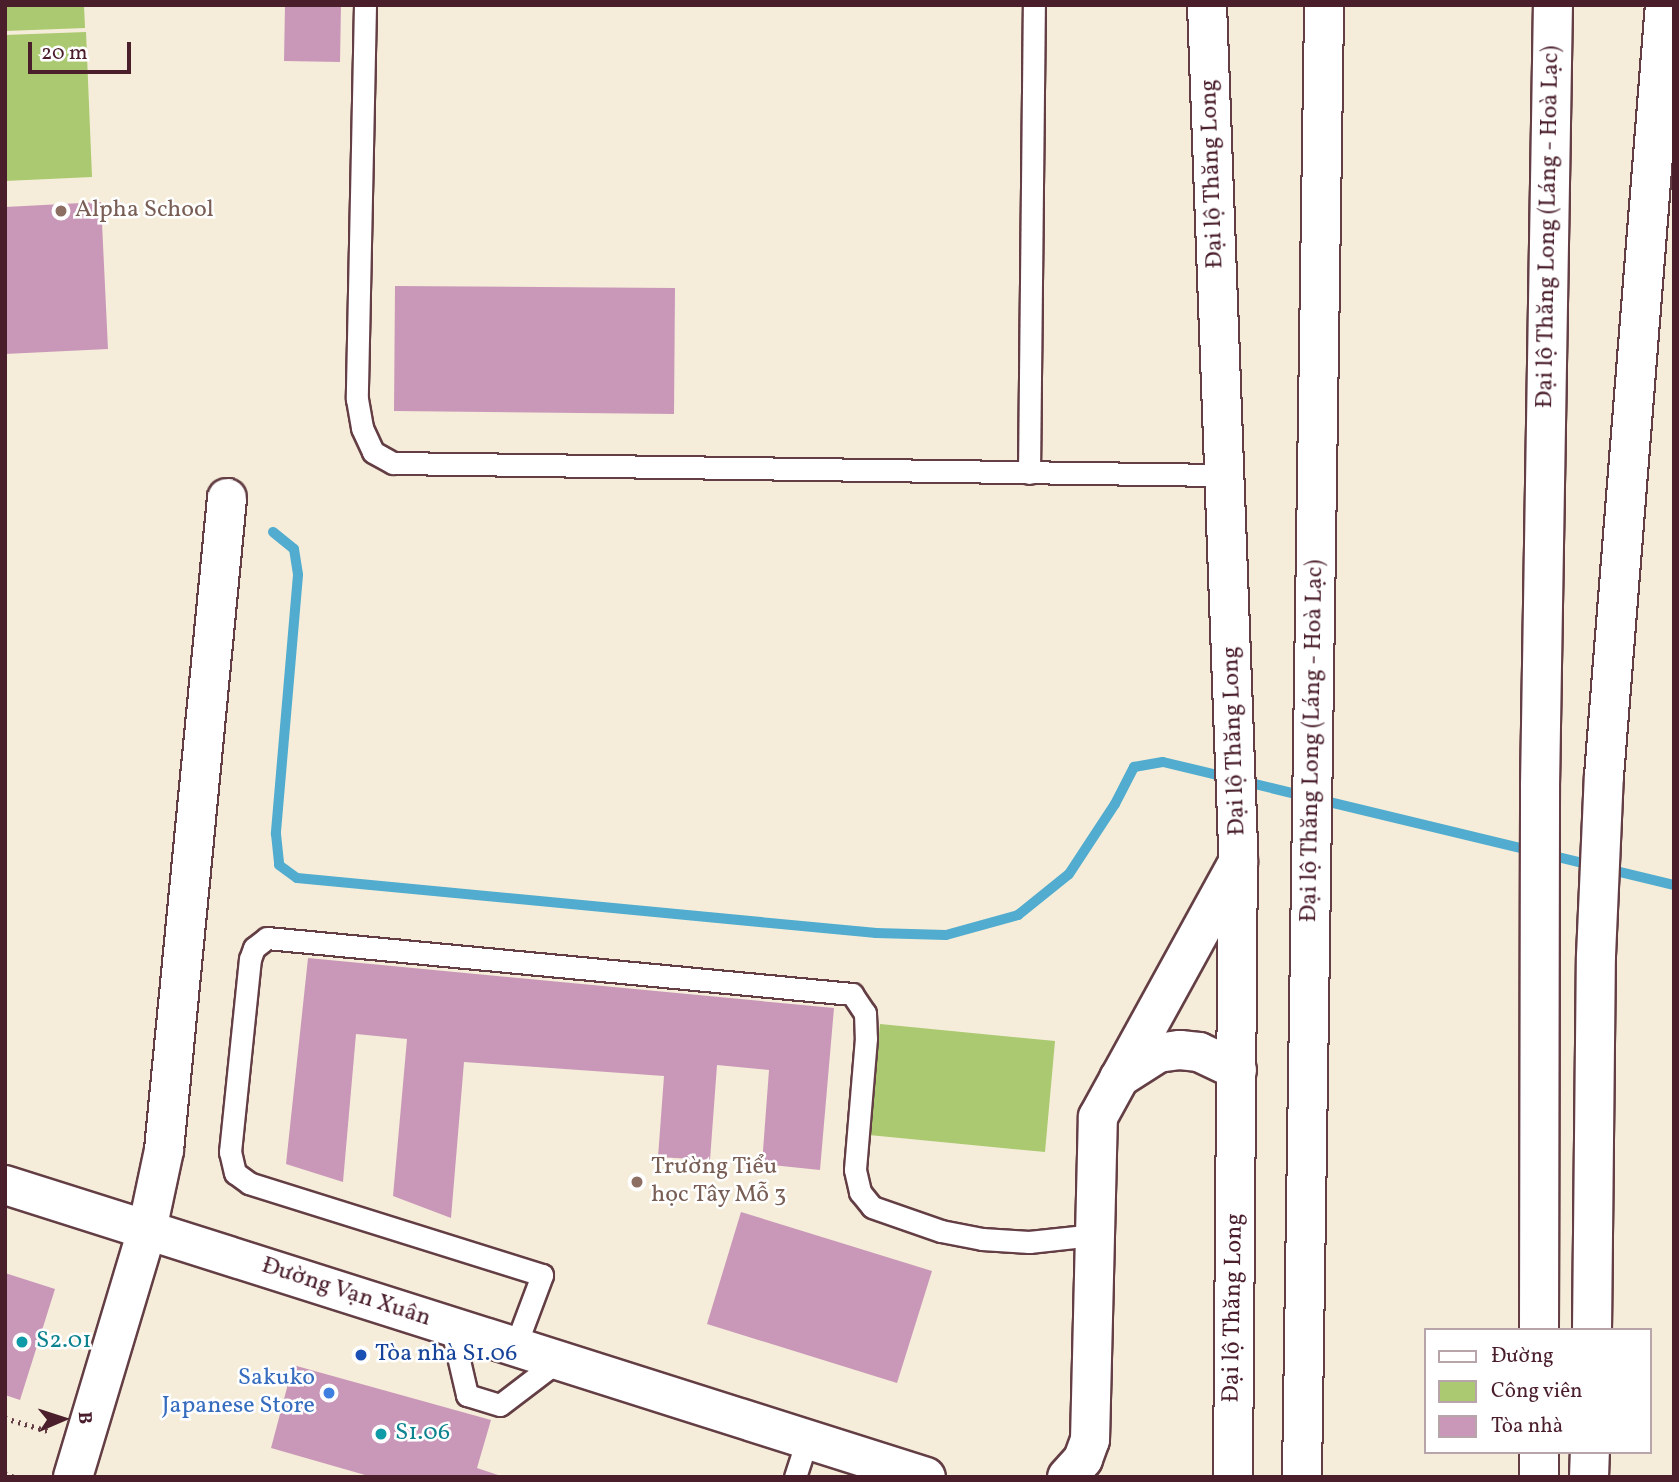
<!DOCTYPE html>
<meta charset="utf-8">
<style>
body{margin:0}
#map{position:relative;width:1679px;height:1482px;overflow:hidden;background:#f5edd9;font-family:Vollkorn,serif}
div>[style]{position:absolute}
.green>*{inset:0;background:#aac970}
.stream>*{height:10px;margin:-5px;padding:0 5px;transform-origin:5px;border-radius:5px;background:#51accf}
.building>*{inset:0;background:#c998b9}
.path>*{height:4.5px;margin-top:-2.25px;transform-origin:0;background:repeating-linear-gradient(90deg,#643e45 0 2px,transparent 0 7px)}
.roads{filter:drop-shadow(2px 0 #643e45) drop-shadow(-2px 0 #643e45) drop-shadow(0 2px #643e45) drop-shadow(0 -2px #643e45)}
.service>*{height:21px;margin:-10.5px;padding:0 10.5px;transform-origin:10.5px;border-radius:10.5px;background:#fff}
.minor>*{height:38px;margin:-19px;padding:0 19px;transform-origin:19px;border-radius:19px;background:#fff}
.primary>*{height:38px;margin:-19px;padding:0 19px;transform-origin:19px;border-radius:19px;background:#fff}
.motorway>*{height:38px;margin:-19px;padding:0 19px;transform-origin:19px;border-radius:19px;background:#fff}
.dots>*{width:19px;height:19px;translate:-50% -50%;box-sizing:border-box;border:4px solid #fff;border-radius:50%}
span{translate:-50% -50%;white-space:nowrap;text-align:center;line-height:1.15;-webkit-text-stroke:5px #fff;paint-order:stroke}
.street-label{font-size:24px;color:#4a1f2b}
.education-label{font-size:24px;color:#785e54}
.left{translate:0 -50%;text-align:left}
.culture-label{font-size:24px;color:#0d838f}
.transit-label{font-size:24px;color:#164399}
.shop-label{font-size:24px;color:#366cbe}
.right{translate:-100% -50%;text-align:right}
.frame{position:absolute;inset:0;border:7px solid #4a1f2b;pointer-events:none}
.legend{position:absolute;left:1424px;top:1328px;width:228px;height:126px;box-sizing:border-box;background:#fff;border:2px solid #b7a5aa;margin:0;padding:9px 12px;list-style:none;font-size:21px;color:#4a1f2b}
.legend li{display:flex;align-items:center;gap:14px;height:35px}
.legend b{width:35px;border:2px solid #b7a5aa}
.north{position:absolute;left:28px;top:1384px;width:70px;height:70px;-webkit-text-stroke:5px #fff;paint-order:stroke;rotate:87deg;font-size:19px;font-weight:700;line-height:28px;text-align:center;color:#4a1f2b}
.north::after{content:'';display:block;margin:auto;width:24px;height:32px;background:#4a1f2b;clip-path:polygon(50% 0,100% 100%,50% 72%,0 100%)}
.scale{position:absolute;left:28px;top:42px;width:103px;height:32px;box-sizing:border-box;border:4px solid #4a1f2b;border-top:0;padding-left:9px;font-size:21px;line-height:24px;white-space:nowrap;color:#4a1f2b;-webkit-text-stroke:5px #fff;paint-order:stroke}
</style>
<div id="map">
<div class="green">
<i style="clip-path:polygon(5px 5px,84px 5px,85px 28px,5px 31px)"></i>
<i style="clip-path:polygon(86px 32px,92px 177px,5px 181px,5px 35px)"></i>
<i style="clip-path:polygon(880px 1024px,1055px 1041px,1045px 1152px,869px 1135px)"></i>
</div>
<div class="stream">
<i style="left:273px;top:532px;width:27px;rotate:39deg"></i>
<i style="left:294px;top:549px;width:26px;rotate:81deg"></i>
<i style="left:298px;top:575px;width:260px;rotate:94.9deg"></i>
<i style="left:276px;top:834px;width:31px;rotate:84deg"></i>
<i style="left:279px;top:865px;width:22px;rotate:36deg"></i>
<i style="left:297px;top:878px;width:582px;rotate:5.43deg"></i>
<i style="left:876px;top:933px;width:70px;rotate:1.6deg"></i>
<i style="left:946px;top:935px;width:75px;rotate:-15.5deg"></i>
<i style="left:1018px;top:915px;width:65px;rotate:-38.8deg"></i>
<i style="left:1069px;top:874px;width:84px;rotate:-56.7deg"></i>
<i style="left:1115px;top:804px;width:42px;rotate:-62.8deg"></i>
<i style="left:1134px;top:767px;width:29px;rotate:-10deg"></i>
<i style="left:1163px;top:762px;width:526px;rotate:13.53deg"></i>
</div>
<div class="building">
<i style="clip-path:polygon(285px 5px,341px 5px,340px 62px,284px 61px)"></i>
<i style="clip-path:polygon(101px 202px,108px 349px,5px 354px,5px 207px)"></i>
<i style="clip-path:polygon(395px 286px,675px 288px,674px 414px,394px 411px)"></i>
<i style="clip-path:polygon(308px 958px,834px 1008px,820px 1170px,762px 1164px,769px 1070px,717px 1065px,710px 1160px,658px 1157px,664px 1076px,464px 1062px,451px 1218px,393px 1196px,407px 1039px,356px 1034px,343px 1182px,286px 1164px)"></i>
<i style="clip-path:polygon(741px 1212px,932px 1271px,897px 1383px,707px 1324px)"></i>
<i style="clip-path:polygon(5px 1273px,55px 1289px,20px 1400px,5px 1395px)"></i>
<i style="clip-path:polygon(293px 1365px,491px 1420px,477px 1468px,504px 1477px,372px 1477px,271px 1448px)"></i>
</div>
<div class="path">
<i style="left:5px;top:1418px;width:45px;rotate:16.8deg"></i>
<i style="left:5px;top:1474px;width:10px;rotate:17deg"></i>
</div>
<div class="roads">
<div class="service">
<i style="left:365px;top:5px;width:394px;rotate:91.2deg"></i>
<i style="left:357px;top:399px;width:29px;rotate:80deg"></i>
<i style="left:362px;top:428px;width:26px;rotate:65deg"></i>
<i style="left:373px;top:452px;width:23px;rotate:29deg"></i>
<i style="left:393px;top:463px;width:832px;rotate:0.83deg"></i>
<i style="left:1029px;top:473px;width:468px;rotate:-89.4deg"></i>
<i style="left:451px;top:1326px;width:71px;rotate:76.9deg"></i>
<i style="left:467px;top:1395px;width:34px;rotate:17deg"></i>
<i style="left:500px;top:1405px;width:74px;rotate:-37.3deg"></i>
<i style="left:515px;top:1347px;width:77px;rotate:-69.4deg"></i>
<i style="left:542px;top:1275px;width:307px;rotate:-162.6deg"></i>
<i style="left:249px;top:1183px;width:17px;rotate:-144deg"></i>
<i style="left:235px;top:1173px;width:22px;rotate:-103deg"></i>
<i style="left:230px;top:1152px;width:194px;rotate:-84.1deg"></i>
<i style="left:250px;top:959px;width:12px;rotate:-70deg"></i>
<i style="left:254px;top:948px;width:16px;rotate:-38deg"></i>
<i style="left:267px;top:938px;width:588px;rotate:5.47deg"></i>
<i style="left:852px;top:994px;width:23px;rotate:56deg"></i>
<i style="left:865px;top:1013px;width:25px;rotate:88deg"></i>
<i style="left:866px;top:1038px;width:132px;rotate:94.8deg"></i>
<i style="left:855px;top:1170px;width:23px;rotate:77deg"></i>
<i style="left:860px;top:1192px;width:19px;rotate:51deg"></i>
<i style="left:872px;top:1207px;width:73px;rotate:19.2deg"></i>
<i style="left:941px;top:1231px;width:42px;rotate:11deg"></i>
<i style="left:982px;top:1239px;width:47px;rotate:3.7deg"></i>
<i style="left:1029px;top:1242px;width:64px;rotate:-6.2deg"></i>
<i style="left:795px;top:1477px;width:40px;rotate:-72deg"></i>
</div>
<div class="minor">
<i style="left:1119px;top:1078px;width:46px;rotate:-32.7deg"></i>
<i style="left:1158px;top:1053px;width:22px;rotate:-8deg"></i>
<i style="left:1180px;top:1050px;width:19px;rotate:6deg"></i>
<i style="left:1199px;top:1052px;width:42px;rotate:25.3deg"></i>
<i style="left:5px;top:1185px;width:966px;rotate:17.59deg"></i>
<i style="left:73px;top:1477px;width:258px;rotate:-73.3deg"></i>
<i style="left:147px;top:1230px;width:82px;rotate:-78deg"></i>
<i style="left:164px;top:1150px;width:655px;rotate:-84.48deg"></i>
<i style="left:1067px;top:1477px;width:24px;rotate:-48deg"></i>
<i style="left:1083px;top:1459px;width:20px;rotate:-70deg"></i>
<i style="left:1090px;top:1440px;width:323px;rotate:-88.6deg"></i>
<i style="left:1098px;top:1117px;width:291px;rotate:-61.2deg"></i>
</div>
<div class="primary">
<i style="left:1207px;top:5px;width:844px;rotate:87.89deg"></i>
<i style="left:1238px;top:848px;width:629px;rotate:90.46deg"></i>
<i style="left:1592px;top:1330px;width:374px;rotate:-89.4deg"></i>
<i style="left:1596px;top:956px;width:180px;rotate:-87.5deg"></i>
<i style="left:1604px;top:776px;width:773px;rotate:-85.48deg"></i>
<i style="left:1589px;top:1477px;width:25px;rotate:-88deg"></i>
</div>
<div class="motorway">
<i style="left:1539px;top:1330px;width:544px;rotate:-89.89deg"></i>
<i style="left:1540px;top:786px;width:781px;rotate:-89.05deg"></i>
<i style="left:1302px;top:1477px;width:1472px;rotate:-89.14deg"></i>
<i style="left:1539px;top:1477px;width:25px;rotate:-90deg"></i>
</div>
</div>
<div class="dots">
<i style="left:61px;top:211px;background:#8d6e63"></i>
<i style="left:637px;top:1182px;background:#8d6e63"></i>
<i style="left:22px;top:1342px;background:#0f9aa8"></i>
<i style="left:361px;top:1355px;background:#1a4fb4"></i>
<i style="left:329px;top:1393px;background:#3f7fe0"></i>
<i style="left:381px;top:1434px;background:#0f9aa8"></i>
</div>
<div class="street-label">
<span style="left:1213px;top:174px;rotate:-92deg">Đại lộ Thăng Long</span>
<span style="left:1549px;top:227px;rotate:-89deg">Đại lộ Thăng Long (Láng - Hoà Lạc)</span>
<span style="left:1235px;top:741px;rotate:-92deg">Đại lộ Thăng Long</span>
<span style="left:1313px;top:741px;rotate:-89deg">Đại lộ Thăng Long (Láng - Hoà Lạc)</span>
<span style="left:346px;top:1293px;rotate:18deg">Đường Vạn Xuân</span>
<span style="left:1234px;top:1308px;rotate:-89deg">Đại lộ Thăng Long</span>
</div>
<div class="education-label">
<span class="left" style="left:75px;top:211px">Alpha School</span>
<span class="left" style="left:651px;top:1182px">Trường Tiểu<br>học Tây Mỗ 3</span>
</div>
<div class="culture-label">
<span class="left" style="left:36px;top:1342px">S2.01</span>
<span class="left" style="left:395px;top:1434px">S1.06</span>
</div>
<div class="transit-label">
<span class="left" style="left:375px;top:1355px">Tòa nhà S1.06</span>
</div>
<div class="shop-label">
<span class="right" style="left:315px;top:1393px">Sakuko<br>Japanese Store</span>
</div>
<div class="frame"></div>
<ul class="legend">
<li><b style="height:9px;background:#fff"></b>Đường</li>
<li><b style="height:19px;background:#aac970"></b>Công viên</li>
<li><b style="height:19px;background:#c998b9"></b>Tòa nhà</li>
</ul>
<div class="north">B</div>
<div class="scale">20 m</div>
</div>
